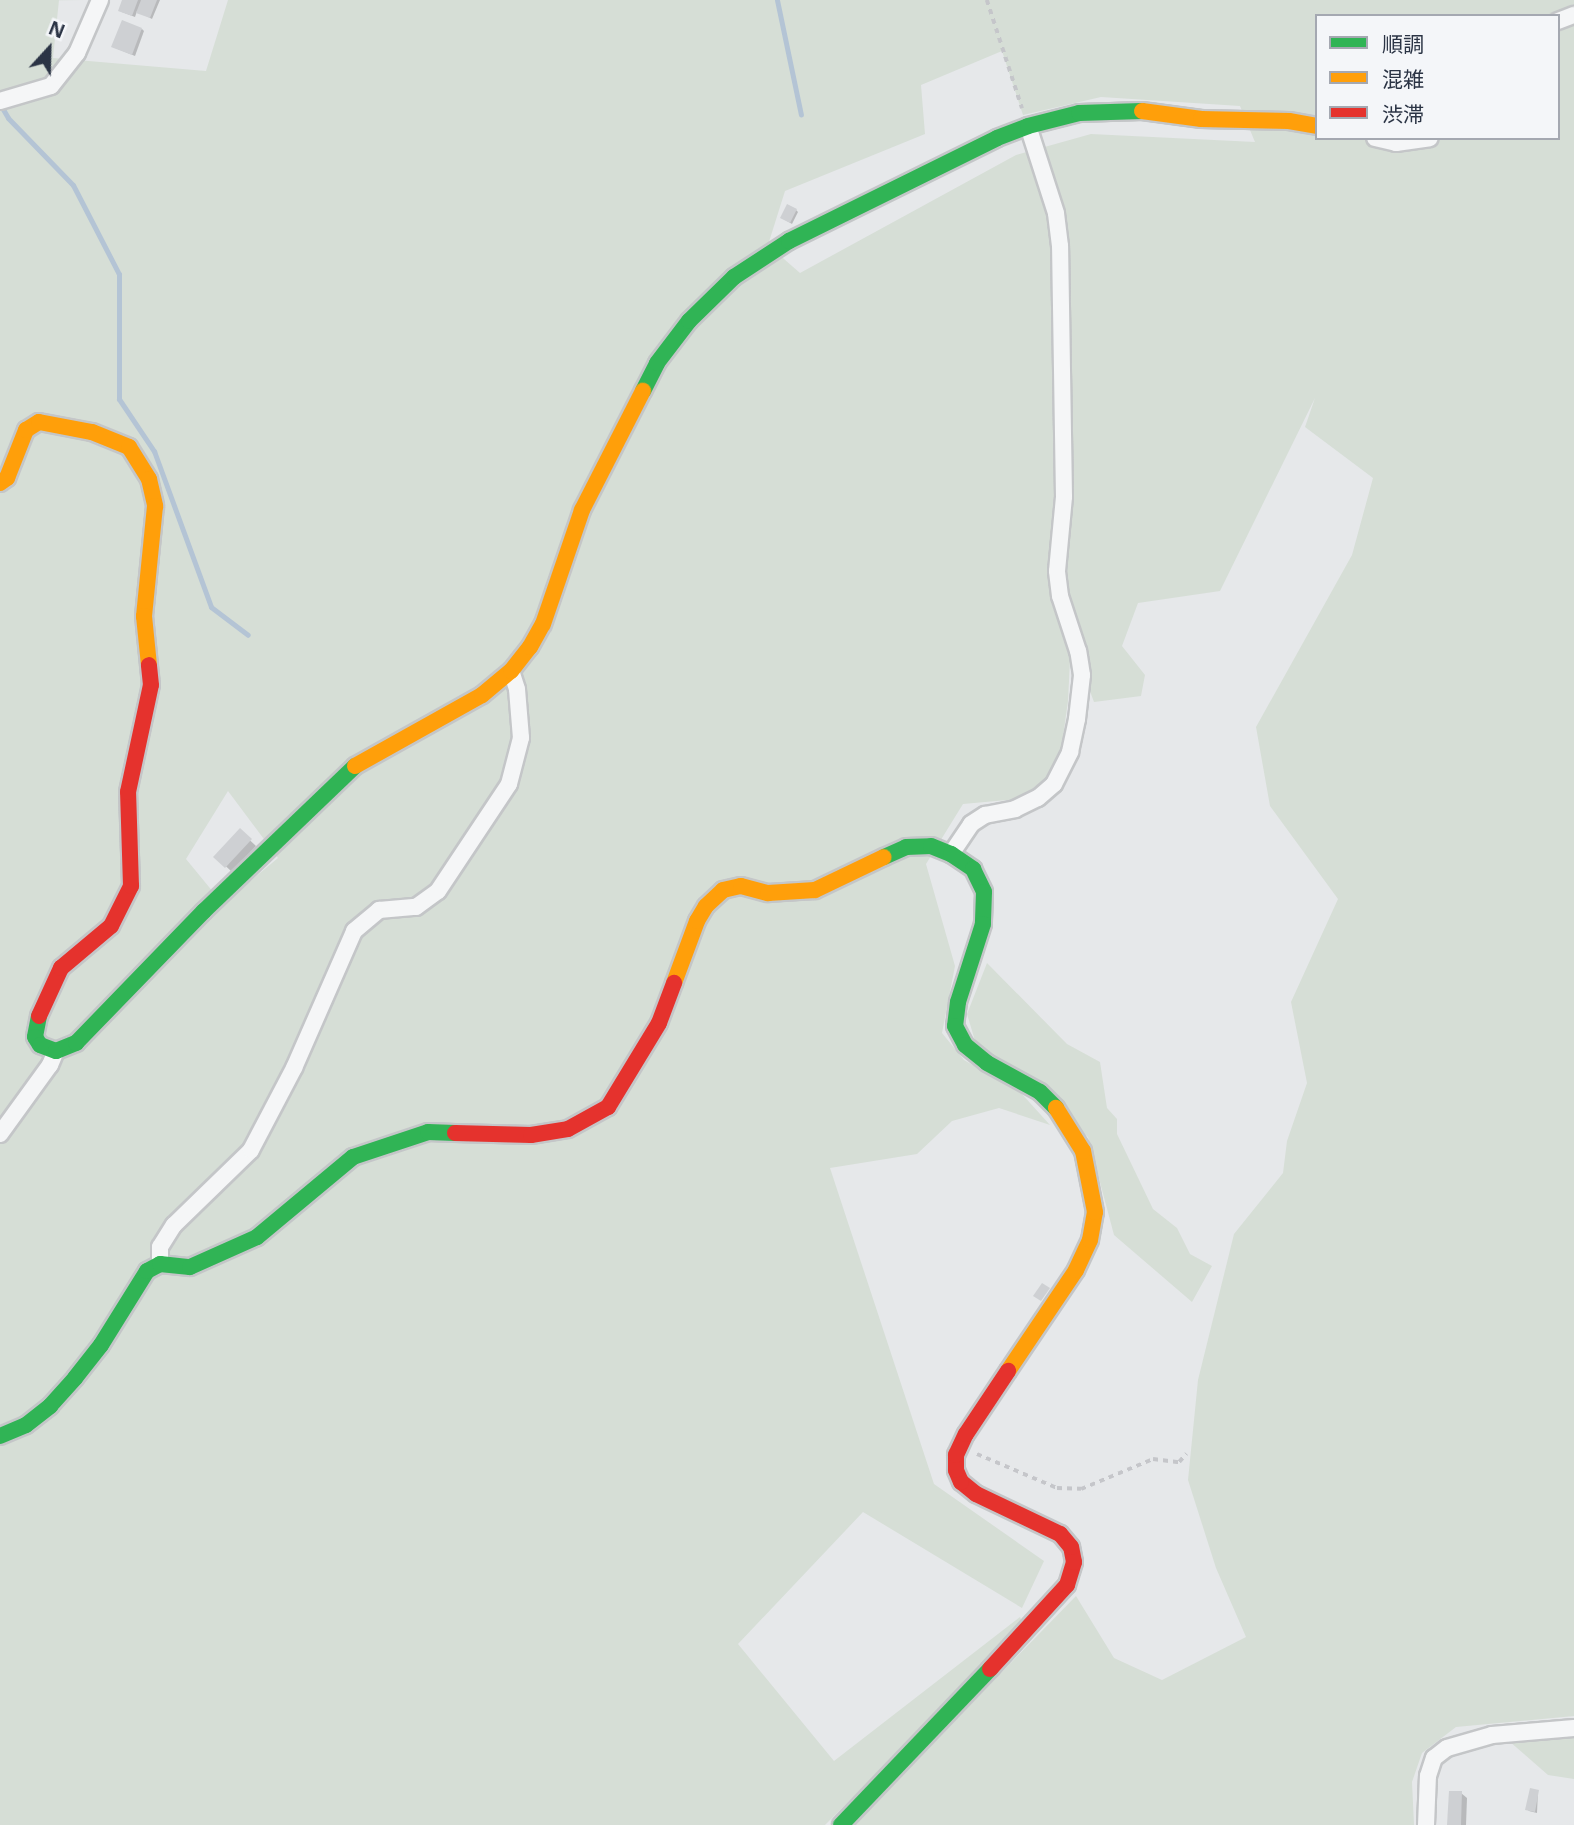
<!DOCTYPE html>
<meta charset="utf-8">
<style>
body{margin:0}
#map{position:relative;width:1574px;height:1825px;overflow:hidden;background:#e6e8ea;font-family:"Noto Sans","Noto Sans JP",sans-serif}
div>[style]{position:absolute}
.green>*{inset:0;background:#d6ded6}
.shadow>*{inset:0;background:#0003}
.stream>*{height:5px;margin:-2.5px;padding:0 2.5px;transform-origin:2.5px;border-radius:2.5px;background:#b4c4d5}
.building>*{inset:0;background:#ced0d3}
.path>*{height:3.5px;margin-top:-1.75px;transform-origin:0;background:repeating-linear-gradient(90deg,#c5c6ca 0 5px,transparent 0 10px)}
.roads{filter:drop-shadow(2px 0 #c4c6c8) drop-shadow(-2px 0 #c4c6c8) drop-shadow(0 2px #c4c6c8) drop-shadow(0 -2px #c4c6c8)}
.street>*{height:16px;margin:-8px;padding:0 8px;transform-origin:8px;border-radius:8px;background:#f5f6f7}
.fast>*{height:16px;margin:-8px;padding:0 8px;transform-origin:8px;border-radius:8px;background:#30b455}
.slow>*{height:16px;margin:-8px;padding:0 8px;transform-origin:8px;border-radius:8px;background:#ff9f0a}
.jam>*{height:16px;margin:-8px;padding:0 8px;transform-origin:8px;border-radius:8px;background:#e5322d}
span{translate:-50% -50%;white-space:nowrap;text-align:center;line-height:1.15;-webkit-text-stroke:7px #f4f6f9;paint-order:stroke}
.legend{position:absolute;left:1315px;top:14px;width:245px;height:126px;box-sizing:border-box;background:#f4f6f9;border:2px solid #a4a8b1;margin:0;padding:9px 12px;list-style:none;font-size:21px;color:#2b3445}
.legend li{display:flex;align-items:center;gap:14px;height:35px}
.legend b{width:35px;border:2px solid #a4a8b1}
.north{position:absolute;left:14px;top:14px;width:70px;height:70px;-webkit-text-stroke:5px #f4f6f9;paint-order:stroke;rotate:22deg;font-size:19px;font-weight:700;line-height:28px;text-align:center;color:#2b3445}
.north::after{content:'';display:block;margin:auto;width:24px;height:32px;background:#2b3445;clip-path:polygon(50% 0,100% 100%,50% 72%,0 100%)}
</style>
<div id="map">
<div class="green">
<i style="clip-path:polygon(evenodd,0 0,59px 0,53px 58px,206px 71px,228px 0,1574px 0,1574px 1716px,1456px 1727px,1422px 1753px,1412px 1782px,1414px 1825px,853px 1825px,1076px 1596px,1114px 1658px,1162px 1680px,1246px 1637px,1216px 1568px,1188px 1480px,1198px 1380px,1234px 1234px,1283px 1173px,1287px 1141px,1307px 1083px,1291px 1002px,1338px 899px,1270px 806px,1256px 727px,1352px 555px,1373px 478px,1305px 427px,1315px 398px,1220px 591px,1138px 603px,1122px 646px,1145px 675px,1141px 696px,1094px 702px,1071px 640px,1068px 701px,1061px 751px,1050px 776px,1018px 799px,963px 804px,926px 864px,955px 966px,942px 1033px,964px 1060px,1021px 1093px,1050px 1125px,999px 1108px,952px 1121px,917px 1154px,830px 1168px,934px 1484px,1044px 1561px,1022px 1608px,863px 1512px,738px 1644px,834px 1761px,1020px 1617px,1024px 1626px,825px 1825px,0 1825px,0 0,1317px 16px,1558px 16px,1558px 138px,1317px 138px,1317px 16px,0 0,1002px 51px,1023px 115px,1101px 97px,1240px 106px,1255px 142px,1091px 134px,1016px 155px,800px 273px,768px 245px,785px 191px,925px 134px,921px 85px,1002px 51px,0 0,228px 791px,278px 858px,223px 904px,186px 859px,228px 791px)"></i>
<i style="clip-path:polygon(987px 963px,1067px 1044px,1100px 1062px,1107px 1108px,1117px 1119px,1117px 1134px,1153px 1209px,1177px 1228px,1190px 1254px,1212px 1266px,1192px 1302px,1114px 1235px,1088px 1137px,976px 1044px,967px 1014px)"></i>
<i style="clip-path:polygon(1574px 1736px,1574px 1779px,1548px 1775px,1509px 1741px)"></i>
</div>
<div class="shadow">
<i style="clip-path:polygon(124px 0,160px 0,152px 19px,137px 11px,135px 17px,122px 12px)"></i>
<i style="clip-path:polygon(142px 29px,144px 31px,135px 56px,113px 47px)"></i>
<i style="clip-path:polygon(796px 210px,798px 212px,792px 224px,784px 219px)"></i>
<i style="clip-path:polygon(240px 831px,256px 846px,232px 872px,216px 857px)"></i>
<i style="clip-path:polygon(1538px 1791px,1537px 1813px,1529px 1811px,1527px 1809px)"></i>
<i style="clip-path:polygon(1461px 1793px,1467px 1798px,1466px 1825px,1449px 1825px)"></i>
</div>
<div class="stream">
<i style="left:777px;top:0;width:117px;rotate:78.2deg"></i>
<i style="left:0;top:104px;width:16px;rotate:60deg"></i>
<i style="left:8px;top:118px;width:93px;rotate:45.9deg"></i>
<i style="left:73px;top:185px;width:100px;rotate:62.7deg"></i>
<i style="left:119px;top:274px;width:125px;rotate:90deg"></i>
<i style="left:119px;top:399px;width:63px;rotate:56.1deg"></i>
<i style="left:154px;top:451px;width:166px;rotate:69.9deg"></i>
<i style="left:211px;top:607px;width:46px;rotate:37.1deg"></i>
</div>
<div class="building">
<i style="clip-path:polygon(122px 0,138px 0,132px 16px,118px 11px)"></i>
<i style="clip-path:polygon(141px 0,157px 0,150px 18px,136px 13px)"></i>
<i style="clip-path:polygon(122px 20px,142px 28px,132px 55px,111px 47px)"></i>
<i style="clip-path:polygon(787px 204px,797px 209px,790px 223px,780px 218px)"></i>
<i style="clip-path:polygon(240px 828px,252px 839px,225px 868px,213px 857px)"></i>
<i style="clip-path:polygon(1042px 1283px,1050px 1288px,1041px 1301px,1033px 1296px)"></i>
<i style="clip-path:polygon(1530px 1788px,1539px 1790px,1535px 1812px,1525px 1810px)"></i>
<i style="clip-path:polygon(1449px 1791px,1462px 1791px,1461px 1825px,1447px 1825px)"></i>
</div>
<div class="path">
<i style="left:987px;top:0;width:114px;rotate:72deg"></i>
<i style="left:977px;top:1454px;width:87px;rotate:23deg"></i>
<i style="left:1057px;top:1488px;width:24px;rotate:2deg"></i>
<i style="left:1081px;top:1489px;width:78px;rotate:-22.6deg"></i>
<i style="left:1153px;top:1459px;width:26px;rotate:7deg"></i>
<i style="left:1179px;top:1462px;width:11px;rotate:-49deg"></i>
</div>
<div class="roads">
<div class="street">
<i style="left:1558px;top:21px;width:17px;rotate:-21deg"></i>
<i style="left:0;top:101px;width:53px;rotate:-16.4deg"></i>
<i style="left:51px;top:86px;width:42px;rotate:-51.8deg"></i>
<i style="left:77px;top:53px;width:58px;rotate:-66.5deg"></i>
<i style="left:1375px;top:138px;width:22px;rotate:13deg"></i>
<i style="left:1396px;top:143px;width:34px;rotate:-8deg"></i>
<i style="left:951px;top:854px;width:36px;rotate:-56deg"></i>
<i style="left:971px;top:824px;width:17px;rotate:-33deg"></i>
<i style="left:985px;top:815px;width:31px;rotate:-11deg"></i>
<i style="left:1015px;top:809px;width:25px;rotate:-26deg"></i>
<i style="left:1038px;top:798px;width:21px;rotate:-41deg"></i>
<i style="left:1054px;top:784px;width:36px;rotate:-63deg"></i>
<i style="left:1070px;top:752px;width:34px;rotate:-78deg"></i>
<i style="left:1077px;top:719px;width:44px;rotate:-83.5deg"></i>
<i style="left:1082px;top:675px;width:24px;rotate:-99deg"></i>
<i style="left:1078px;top:651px;width:58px;rotate:-108.1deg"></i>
<i style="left:1060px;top:596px;width:25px;rotate:-97deg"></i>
<i style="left:1057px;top:571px;width:74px;rotate:-84.6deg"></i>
<i style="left:1064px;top:497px;width:251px;rotate:-90.9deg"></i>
<i style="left:1060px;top:246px;width:33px;rotate:-97deg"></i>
<i style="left:1056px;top:213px;width:91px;rotate:-107.8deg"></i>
<i style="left:0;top:1134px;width:85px;rotate:-54.1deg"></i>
<i style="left:50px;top:1065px;width:15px;rotate:-67deg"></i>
<i style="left:160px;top:1264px;width:17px;rotate:-90deg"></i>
<i style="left:160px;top:1247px;width:26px;rotate:-58deg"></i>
<i style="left:174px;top:1225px;width:107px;rotate:-44.2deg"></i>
<i style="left:251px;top:1150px;width:93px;rotate:-62.3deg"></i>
<i style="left:294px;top:1068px;width:150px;rotate:-66.3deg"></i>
<i style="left:354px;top:931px;width:33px;rotate:-40deg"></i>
<i style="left:379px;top:910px;width:37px;rotate:-5deg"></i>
<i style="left:416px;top:907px;width:27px;rotate:-36deg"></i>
<i style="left:438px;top:891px;width:128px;rotate:-56.4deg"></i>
<i style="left:509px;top:784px;width:48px;rotate:-75.4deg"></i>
<i style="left:521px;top:738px;width:49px;rotate:-94.7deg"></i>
<i style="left:517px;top:689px;width:19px;rotate:-108deg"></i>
<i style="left:1426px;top:1825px;width:49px;rotate:-87.7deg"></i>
<i style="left:1428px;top:1776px;width:19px;rotate:-72deg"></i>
<i style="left:1434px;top:1758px;width:16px;rotate:-38deg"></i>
<i style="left:1447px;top:1748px;width:47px;rotate:-16.1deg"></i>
<i style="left:1492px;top:1735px;width:82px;rotate:-4.9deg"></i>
</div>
<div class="fast">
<i style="left:643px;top:391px;width:31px;rotate:-63deg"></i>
<i style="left:657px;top:363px;width:53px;rotate:-52.7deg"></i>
<i style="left:689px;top:321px;width:63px;rotate:-44.4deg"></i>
<i style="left:734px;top:277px;width:66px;rotate:-33.2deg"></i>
<i style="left:789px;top:241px;width:232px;rotate:-26.3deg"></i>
<i style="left:997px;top:138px;width:33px;rotate:-21deg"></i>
<i style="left:1028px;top:126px;width:53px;rotate:-14.3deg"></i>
<i style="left:1079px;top:113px;width:63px;rotate:-1.8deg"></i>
<i style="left:884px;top:857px;width:24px;rotate:-24deg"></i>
<i style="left:906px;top:847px;width:25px;rotate:-2deg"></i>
<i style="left:931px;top:846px;width:22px;rotate:22deg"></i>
<i style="left:951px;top:854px;width:27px;rotate:34deg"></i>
<i style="left:973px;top:869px;width:25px;rotate:64deg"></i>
<i style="left:984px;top:892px;width:32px;rotate:92deg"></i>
<i style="left:983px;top:924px;width:82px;rotate:107.8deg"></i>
<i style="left:958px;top:1002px;width:24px;rotate:97deg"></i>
<i style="left:955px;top:1026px;width:21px;rotate:62deg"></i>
<i style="left:965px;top:1045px;width:28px;rotate:39deg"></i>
<i style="left:987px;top:1063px;width:60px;rotate:28.7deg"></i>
<i style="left:1040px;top:1092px;width:23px;rotate:45deg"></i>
<i style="left:39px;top:1016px;width:21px;rotate:101deg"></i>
<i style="left:35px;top:1037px;width:9px;rotate:58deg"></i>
<i style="left:40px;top:1045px;width:17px;rotate:21deg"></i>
<i style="left:56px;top:1051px;width:22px;rotate:-22deg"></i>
<i style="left:76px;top:1043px;width:184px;rotate:-45.9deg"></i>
<i style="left:204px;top:911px;width:209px;rotate:-43.8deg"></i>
<i style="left:0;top:1436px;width:28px;rotate:-23deg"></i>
<i style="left:26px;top:1425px;width:31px;rotate:-38deg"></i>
<i style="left:50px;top:1406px;width:38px;rotate:-48deg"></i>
<i style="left:75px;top:1378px;width:42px;rotate:-51.8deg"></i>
<i style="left:101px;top:1345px;width:87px;rotate:-58.1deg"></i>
<i style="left:147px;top:1271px;width:15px;rotate:-28deg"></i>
<i style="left:160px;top:1264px;width:30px;rotate:6deg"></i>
<i style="left:190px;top:1267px;width:73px;rotate:-24.1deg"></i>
<i style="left:257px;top:1237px;width:125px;rotate:-39.8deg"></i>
<i style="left:353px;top:1157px;width:79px;rotate:-18.4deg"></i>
<i style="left:428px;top:1132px;width:27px;rotate:2deg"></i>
<i style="left:841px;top:1825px;width:216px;rotate:-46.3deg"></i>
</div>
<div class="slow">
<i style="left:1142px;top:111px;width:60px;rotate:7.7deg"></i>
<i style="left:1201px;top:119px;width:88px;rotate:1.3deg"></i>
<i style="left:1289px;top:121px;width:28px;rotate:10deg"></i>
<i style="left:0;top:483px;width:9px;rotate:-36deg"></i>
<i style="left:7px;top:478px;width:52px;rotate:-68.4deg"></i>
<i style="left:26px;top:430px;width:15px;rotate:-32deg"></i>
<i style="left:39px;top:422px;width:54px;rotate:10.7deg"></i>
<i style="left:92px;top:432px;width:40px;rotate:22deg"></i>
<i style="left:129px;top:447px;width:38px;rotate:58deg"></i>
<i style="left:149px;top:479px;width:28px;rotate:77deg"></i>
<i style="left:155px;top:506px;width:111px;rotate:95.7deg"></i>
<i style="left:144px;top:616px;width:49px;rotate:84.2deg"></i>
<i style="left:355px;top:766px;width:145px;rotate:-29.2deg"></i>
<i style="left:482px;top:695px;width:38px;rotate:-40deg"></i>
<i style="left:511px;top:671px;width:31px;rotate:-52deg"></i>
<i style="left:530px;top:647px;width:26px;rotate:-61deg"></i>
<i style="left:543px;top:624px;width:120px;rotate:-71.1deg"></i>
<i style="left:582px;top:510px;width:134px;rotate:-62.9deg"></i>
<i style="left:674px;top:983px;width:66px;rotate:-69.6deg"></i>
<i style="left:697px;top:921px;width:17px;rotate:-59deg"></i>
<i style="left:706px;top:906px;width:23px;rotate:-43deg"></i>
<i style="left:723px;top:890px;width:18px;rotate:-13deg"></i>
<i style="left:741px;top:886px;width:28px;rotate:15deg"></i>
<i style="left:768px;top:893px;width:47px;rotate:-3.7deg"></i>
<i style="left:815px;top:890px;width:76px;rotate:-25.6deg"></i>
<i style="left:1008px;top:1371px;width:122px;rotate:-56deg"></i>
<i style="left:1076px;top:1270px;width:33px;rotate:-65deg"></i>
<i style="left:1090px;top:1240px;width:28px;rotate:-80deg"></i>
<i style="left:1095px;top:1212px;width:62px;rotate:-101.1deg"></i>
<i style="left:1083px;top:1151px;width:51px;rotate:-122.1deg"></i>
</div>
<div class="jam">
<i style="left:39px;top:1016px;width:53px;rotate:-65.4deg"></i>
<i style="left:61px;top:968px;width:65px;rotate:-40deg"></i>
<i style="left:111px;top:926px;width:45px;rotate:-63.4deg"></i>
<i style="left:131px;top:886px;width:94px;rotate:-91.8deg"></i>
<i style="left:128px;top:792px;width:109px;rotate:-77.9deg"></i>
<i style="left:151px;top:685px;width:20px;rotate:-96deg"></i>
<i style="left:455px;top:1133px;width:76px;rotate:1.5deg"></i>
<i style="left:531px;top:1135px;width:37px;rotate:-9deg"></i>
<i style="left:568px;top:1129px;width:46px;rotate:-28.8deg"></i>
<i style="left:608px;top:1107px;width:98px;rotate:-58.7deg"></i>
<i style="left:659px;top:1023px;width:43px;rotate:-69.4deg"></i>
<i style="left:990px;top:1669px;width:114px;rotate:-47.5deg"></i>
<i style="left:1067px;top:1585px;width:24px;rotate:-73deg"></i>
<i style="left:1074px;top:1562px;width:15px;rotate:-101deg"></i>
<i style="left:1071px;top:1547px;width:17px;rotate:-130deg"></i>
<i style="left:1060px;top:1534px;width:93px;rotate:-154.5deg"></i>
<i style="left:976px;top:1494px;width:19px;rotate:-141deg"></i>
<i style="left:961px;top:1482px;width:13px;rotate:-113deg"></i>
<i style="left:956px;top:1470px;width:15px;rotate:-90deg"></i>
<i style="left:956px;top:1455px;width:23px;rotate:-65deg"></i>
<i style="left:966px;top:1434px;width:76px;rotate:-56.3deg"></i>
</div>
</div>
<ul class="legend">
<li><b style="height:9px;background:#30b455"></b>順調</li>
<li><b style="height:9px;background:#ff9f0a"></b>混雑</li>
<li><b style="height:9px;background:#e5322d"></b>渋滞</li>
</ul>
<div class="north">N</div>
</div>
